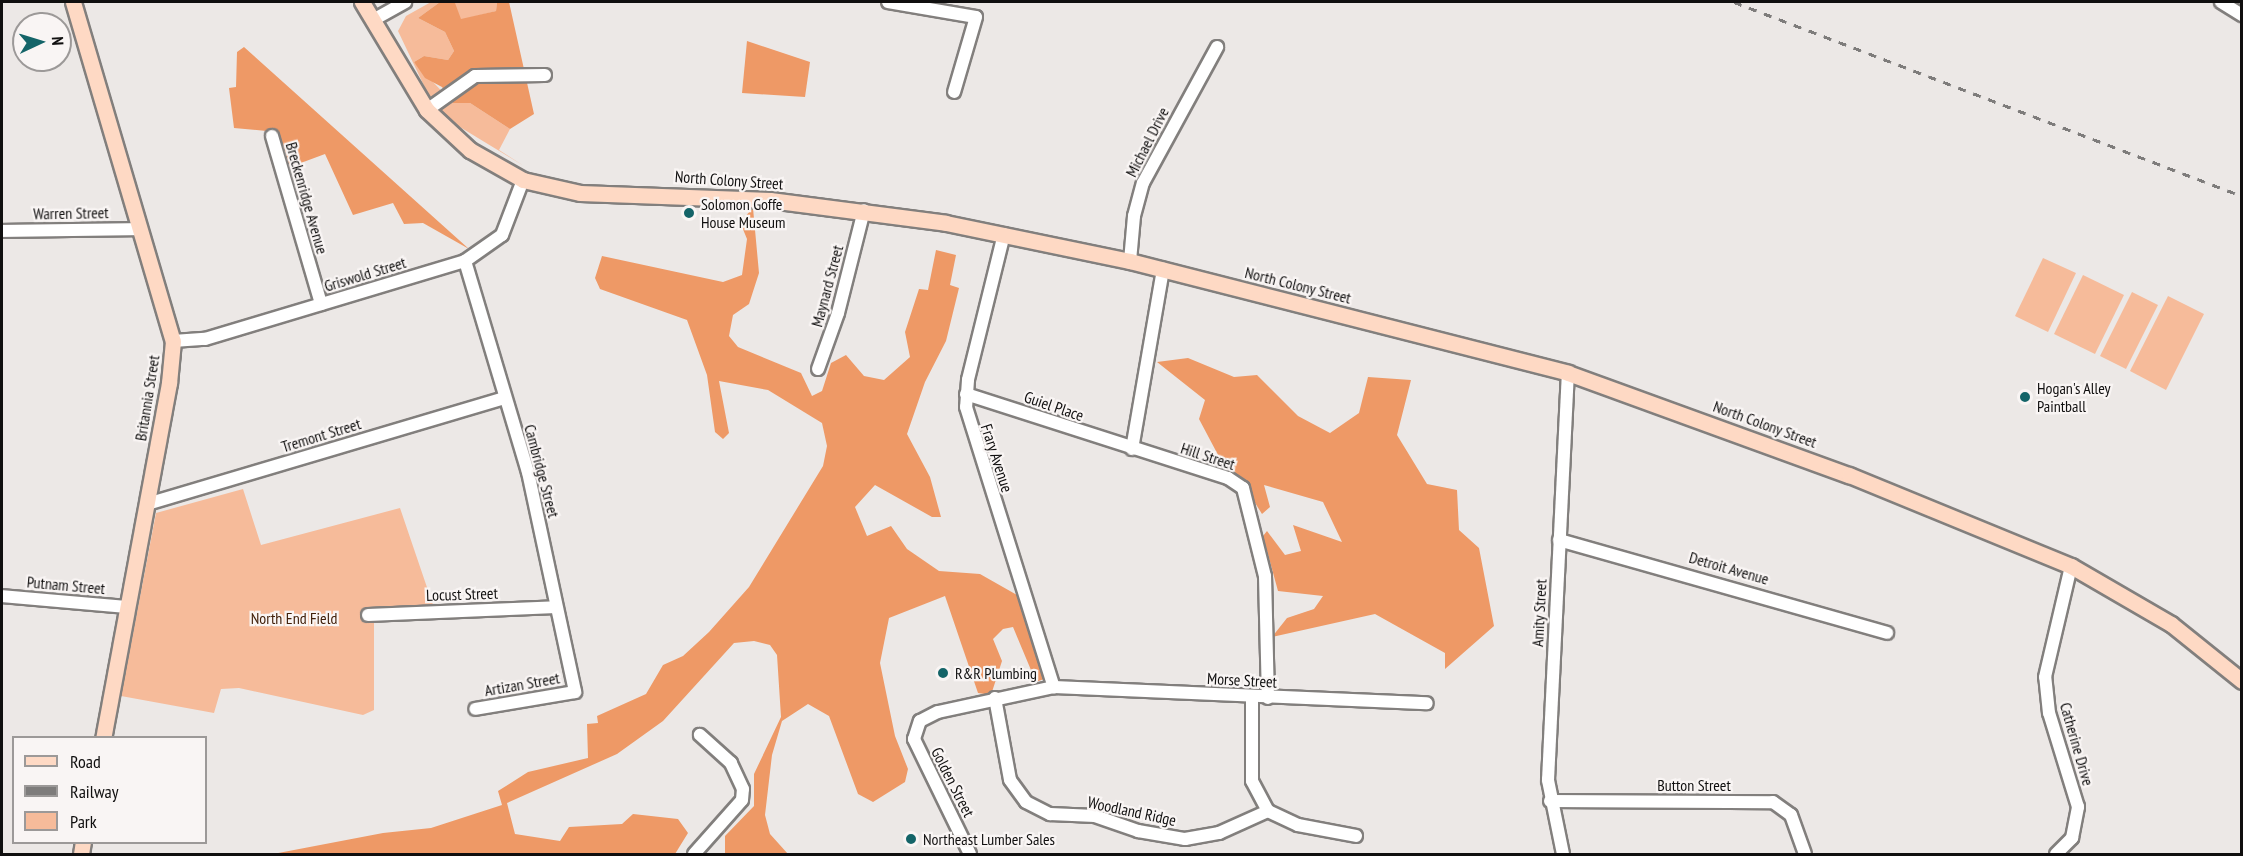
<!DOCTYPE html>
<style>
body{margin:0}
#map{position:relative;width:2243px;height:856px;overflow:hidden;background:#ece8e6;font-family:"PT Sans Narrow",sans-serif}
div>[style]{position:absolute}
.green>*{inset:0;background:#f6bb9a}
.forest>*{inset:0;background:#e96}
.roads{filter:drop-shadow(2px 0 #827f7d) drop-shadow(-2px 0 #827f7d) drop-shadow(0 2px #827f7d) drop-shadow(0 -2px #827f7d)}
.minor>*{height:12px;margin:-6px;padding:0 6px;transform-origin:6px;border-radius:6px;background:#fff}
.major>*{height:15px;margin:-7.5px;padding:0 7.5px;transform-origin:7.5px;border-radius:7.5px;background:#fed9c4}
.rail>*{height:3px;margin-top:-1.5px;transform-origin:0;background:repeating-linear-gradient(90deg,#7e7c7b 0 8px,transparent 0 16px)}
.dots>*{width:16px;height:16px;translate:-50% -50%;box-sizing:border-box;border:3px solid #f9f5f4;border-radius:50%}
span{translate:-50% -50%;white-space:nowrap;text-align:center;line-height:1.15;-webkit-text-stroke:4.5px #f9f5f4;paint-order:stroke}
.street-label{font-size:16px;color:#100f0f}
.poi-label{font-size:16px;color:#100f0f}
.left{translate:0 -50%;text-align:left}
.park-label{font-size:16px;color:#41200a}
.frame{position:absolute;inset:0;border:3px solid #100f0f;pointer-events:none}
.legend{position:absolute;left:12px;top:736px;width:195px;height:108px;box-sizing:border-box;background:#f9f5f4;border:2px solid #9c9998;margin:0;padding:8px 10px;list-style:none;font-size:18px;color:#100f0f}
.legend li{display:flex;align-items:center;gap:12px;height:30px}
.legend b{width:30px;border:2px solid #9c9998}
.north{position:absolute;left:12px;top:12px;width:60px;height:60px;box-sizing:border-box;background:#f9f5f4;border:2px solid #9c9998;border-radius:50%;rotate:86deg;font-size:16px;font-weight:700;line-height:24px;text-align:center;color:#100f0f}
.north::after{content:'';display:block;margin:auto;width:21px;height:27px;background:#146468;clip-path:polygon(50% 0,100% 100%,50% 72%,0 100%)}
</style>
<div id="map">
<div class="green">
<i style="clip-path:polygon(431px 2px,440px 2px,418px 18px,445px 32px,454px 51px,448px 60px,424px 56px,414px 62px,453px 103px,470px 103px,510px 129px,499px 150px,524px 166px,450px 121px,427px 92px,398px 31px,406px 16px)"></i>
<i style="clip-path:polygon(451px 2px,497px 2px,496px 11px,461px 20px)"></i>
<i style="clip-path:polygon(2043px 258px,2076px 273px,2048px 332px,2015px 316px)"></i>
<i style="clip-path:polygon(2083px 275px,2124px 295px,2095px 354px,2054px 334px)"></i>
<i style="clip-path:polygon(2132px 292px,2158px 305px,2126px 369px,2100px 356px)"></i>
<i style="clip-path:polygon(2168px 296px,2204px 314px,2166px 390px,2130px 371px)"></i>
<i style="clip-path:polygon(243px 489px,261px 545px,400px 508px,433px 605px,374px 608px,374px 710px,363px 715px,239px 688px,221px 689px,214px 713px,121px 696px,156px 513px)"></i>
</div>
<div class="forest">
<i style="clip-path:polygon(440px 2px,455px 3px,461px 19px,496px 11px,497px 2px,509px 2px,534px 114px,510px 129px,470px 103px,453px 103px,442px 87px,425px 78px,414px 62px,424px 56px,448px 60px,454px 51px,445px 32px,418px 18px)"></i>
<i style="clip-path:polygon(747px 41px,810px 62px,805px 97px,742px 93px)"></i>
<i style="clip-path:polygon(244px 47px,469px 249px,423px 223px,404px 224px,393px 203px,353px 215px,325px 154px,290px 167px,277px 132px,234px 128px,229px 88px,236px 87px,237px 52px)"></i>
<i style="clip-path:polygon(753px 208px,759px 273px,749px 304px,733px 315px,729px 336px,738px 347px,801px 373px,812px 396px,822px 391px,831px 363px,846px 355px,864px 376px,884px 380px,910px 357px,905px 332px,919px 289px,928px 290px,936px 250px,956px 255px,950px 285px,959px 288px,946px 341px,925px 382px,907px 434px,930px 477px,941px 517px,932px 517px,875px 485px,855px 507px,867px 536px,891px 526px,907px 549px,939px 571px,980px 574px,1017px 595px,1044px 679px,1036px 682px,1013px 627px,1003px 629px,993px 639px,1002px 661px,991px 695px,978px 693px,945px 596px,889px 618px,880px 663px,895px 736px,908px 769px,905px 782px,873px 802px,858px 794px,829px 716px,808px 704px,782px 721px,772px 755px,765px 815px,770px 834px,788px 854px,725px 854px,725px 836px,754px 806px,754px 774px,781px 717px,777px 655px,770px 645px,754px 641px,734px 643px,663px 721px,617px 754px,507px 803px,515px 834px,560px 841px,569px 827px,622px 824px,633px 814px,678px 819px,688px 833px,675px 854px,273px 854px,383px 833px,431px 828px,502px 805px,498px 791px,528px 772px,588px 758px,587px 724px,598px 723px,597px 716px,646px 694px,663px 665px,683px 656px,709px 632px,749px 587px,823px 466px,827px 446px,822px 423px,768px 390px,719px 381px,729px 433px,723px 439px,715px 432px,707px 375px,687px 320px,600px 289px,595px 278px,602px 256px,723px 282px,742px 275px,747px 239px,740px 222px)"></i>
<i style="clip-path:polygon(1188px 358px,1234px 377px,1257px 375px,1298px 416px,1330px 433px,1359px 413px,1368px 377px,1411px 380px,1397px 435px,1427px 484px,1457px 490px,1459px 530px,1479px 548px,1494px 626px,1445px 669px,1445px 653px,1375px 614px,1272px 637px,1287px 618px,1314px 609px,1323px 596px,1278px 591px,1263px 536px,1267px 531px,1285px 555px,1301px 551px,1293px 525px,1342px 542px,1323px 502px,1264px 485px,1270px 507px,1262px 514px,1242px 482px,1226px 470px,1199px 419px,1205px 400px,1157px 362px)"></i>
</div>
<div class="roads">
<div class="minor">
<i style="left:888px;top:2px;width:89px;rotate:9.7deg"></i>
<i style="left:976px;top:17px;width:78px;rotate:106.3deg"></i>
<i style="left:2221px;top:2px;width:25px;rotate:32deg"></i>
<i style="left:373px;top:20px;width:37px;rotate:-29deg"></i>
<i style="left:427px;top:110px;width:59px;rotate:-35.3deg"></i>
<i style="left:475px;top:76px;width:70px;rotate:-0.8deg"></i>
<i style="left:272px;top:136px;width:175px;rotate:73.7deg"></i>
<i style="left:2px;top:231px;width:139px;rotate:-0.8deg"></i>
<i style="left:1004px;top:234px;width:150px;rotate:103.9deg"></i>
<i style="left:968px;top:380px;width:27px;rotate:94deg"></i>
<i style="left:966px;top:407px;width:294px;rotate:72.6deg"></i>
<i style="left:465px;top:261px;width:220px;rotate:73.4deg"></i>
<i style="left:528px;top:472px;width:225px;rotate:77.9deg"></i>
<i style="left:575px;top:692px;width:101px;rotate:170.4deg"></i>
<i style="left:1130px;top:261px;width:45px;rotate:-84.9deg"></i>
<i style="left:1134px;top:216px;width:34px;rotate:-75deg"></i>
<i style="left:1143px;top:183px;width:155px;rotate:-61.4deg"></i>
<i style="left:173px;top:341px;width:32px;rotate:-4deg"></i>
<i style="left:205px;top:339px;width:271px;rotate:-16.7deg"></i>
<i style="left:465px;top:261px;width:45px;rotate:-35.1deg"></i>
<i style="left:502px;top:235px;width:59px;rotate:-69.1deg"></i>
<i style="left:818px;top:369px;width:59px;rotate:-70.3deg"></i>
<i style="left:838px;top:313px;width:106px;rotate:-75.8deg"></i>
<i style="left:966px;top:394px;width:275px;rotate:17.8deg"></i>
<i style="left:1228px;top:478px;width:18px;rotate:34deg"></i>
<i style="left:1243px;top:488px;width:91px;rotate:76deg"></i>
<i style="left:1265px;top:576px;width:122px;rotate:88.6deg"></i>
<i style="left:1132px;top:449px;width:183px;rotate:-80.2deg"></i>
<i style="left:147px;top:504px;width:373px;rotate:-16.5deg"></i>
<i style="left:1559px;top:540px;width:341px;rotate:15.8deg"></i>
<i style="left:2px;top:596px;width:125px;rotate:5deg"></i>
<i style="left:368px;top:615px;width:188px;rotate:-2.4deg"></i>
<i style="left:995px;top:698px;width:83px;rotate:79.6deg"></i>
<i style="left:1010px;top:780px;width:27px;rotate:54deg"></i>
<i style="left:1026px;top:802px;width:27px;rotate:27deg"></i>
<i style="left:1050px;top:814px;width:45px;rotate:2.5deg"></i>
<i style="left:1095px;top:816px;width:46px;rotate:19.2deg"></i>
<i style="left:1138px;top:831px;width:48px;rotate:9.7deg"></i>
<i style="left:1185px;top:839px;width:35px;rotate:-10deg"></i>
<i style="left:1219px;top:833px;width:54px;rotate:-24.2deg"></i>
<i style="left:1252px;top:698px;width:83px;rotate:90deg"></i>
<i style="left:1252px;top:781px;width:34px;rotate:62deg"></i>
<i style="left:1268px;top:811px;width:33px;rotate:25deg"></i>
<i style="left:1298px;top:825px;width:59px;rotate:10.7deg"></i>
<i style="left:1550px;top:801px;width:223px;rotate:0.3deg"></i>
<i style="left:1773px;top:802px;width:22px;rotate:36deg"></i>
<i style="left:1791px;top:815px;width:41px;rotate:70.3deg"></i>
<i style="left:694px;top:854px;width:72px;rotate:-48.4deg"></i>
<i style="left:742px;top:800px;width:11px;rotate:-85deg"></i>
<i style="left:743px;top:789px;width:29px;rotate:-115deg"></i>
<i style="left:731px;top:763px;width:42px;rotate:-137.9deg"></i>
<i style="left:970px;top:854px;width:128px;rotate:-116deg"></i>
<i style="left:914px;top:739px;width:19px;rotate:-72deg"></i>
<i style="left:920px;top:721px;width:20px;rotate:-27deg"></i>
<i style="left:938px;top:712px;width:119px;rotate:-12.2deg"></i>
<i style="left:1054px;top:687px;width:373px;rotate:2.5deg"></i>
<i style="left:1563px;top:854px;width:76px;rotate:-101.5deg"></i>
<i style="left:1548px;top:780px;width:407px;rotate:-87.2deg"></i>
<i style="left:2056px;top:854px;width:23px;rotate:-45deg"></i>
<i style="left:2072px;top:838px;width:32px;rotate:-79deg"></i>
<i style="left:2078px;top:807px;width:98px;rotate:-107.1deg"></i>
<i style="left:2049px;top:713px;width:36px;rotate:-96deg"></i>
<i style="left:2045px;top:677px;width:114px;rotate:-76.8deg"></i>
</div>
<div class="major">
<i style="left:73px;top:2px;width:353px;rotate:73.6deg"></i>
<i style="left:173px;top:341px;width:42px;rotate:95.4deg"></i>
<i style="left:169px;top:383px;width:361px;rotate:100.5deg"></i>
<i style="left:362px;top:2px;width:126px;rotate:59deg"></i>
<i style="left:427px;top:110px;width:59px;rotate:42.9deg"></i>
<i style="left:470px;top:150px;width:61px;rotate:29.5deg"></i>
<i style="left:523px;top:180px;width:58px;rotate:12.8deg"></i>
<i style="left:580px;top:193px;width:190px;rotate:2.1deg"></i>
<i style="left:770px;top:200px;width:177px;rotate:7.4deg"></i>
<i style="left:946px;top:223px;width:188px;rotate:11.7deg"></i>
<i style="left:1130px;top:261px;width:452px;rotate:14.3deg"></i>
<i style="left:1568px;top:373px;width:299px;rotate:20deg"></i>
<i style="left:1849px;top:475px;width:240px;rotate:22.3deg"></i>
<i style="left:2071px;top:566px;width:116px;rotate:30.1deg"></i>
<i style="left:2171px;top:624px;width:91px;rotate:38.8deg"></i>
<i style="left:81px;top:854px;width:12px;rotate:-81deg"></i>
</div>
</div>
<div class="rail">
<i style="left:1734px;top:2px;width:544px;rotate:20.9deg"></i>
</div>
<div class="dots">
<i style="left:689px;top:213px;background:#146468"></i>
<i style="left:2025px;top:397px;background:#146468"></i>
<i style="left:943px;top:673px;background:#146468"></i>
<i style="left:911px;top:839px;background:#146468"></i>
</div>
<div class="street-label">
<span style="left:1147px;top:142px;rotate:-63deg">Michael Drive</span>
<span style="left:729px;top:180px;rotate:4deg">North Colony Street</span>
<span style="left:307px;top:198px;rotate:74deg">Breckenridge Avenue</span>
<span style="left:71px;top:213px;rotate:-1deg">Warren Street</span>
<span style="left:365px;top:274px;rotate:-17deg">Griswold Street</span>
<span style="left:1298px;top:285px;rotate:14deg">North Colony Street</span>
<span style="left:827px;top:286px;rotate:-75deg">Maynard Street</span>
<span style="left:147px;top:398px;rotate:-81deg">Britannia Street</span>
<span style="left:1054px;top:406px;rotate:19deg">Guiel Place</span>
<span style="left:1765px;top:424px;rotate:20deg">North Colony Street</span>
<span style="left:321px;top:435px;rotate:-17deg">Tremont Street</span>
<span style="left:1208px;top:456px;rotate:18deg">Hill Street</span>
<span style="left:997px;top:458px;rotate:72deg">Frary Avenue</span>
<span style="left:542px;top:471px;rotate:75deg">Cambridge Street</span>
<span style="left:1729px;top:568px;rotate:16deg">Detroit Avenue</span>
<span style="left:66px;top:585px;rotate:5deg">Putnam Street</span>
<span style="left:462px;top:594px;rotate:-2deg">Locust Street</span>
<span style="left:1539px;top:613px;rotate:-87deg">Amity Street</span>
<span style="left:1242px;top:680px;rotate:3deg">Morse Street</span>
<span style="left:522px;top:684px;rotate:-10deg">Artizan Street</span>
<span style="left:2077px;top:744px;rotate:74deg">Catherine Drive</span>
<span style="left:953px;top:782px;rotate:63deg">Golden Street</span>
<span style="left:1694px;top:785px">Button Street</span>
<span style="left:1132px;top:811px;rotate:12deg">Woodland Ridge</span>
</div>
<div class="poi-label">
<span class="left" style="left:701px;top:213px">Solomon Goffe<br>House Museum</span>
<span class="left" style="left:2037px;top:397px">Hogan's Alley<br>Paintball</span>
<span class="left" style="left:955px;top:673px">R&amp;R Plumbing</span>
<span class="left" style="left:923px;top:839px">Northeast Lumber Sales</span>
</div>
<div class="park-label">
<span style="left:294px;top:618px">North End Field</span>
</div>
<div class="frame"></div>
<ul class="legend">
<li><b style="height:8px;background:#fed9c4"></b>Road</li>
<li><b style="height:8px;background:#7e7c7b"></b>Railway</li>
<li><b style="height:16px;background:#f6bb9a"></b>Park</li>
</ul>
<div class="north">N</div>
</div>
